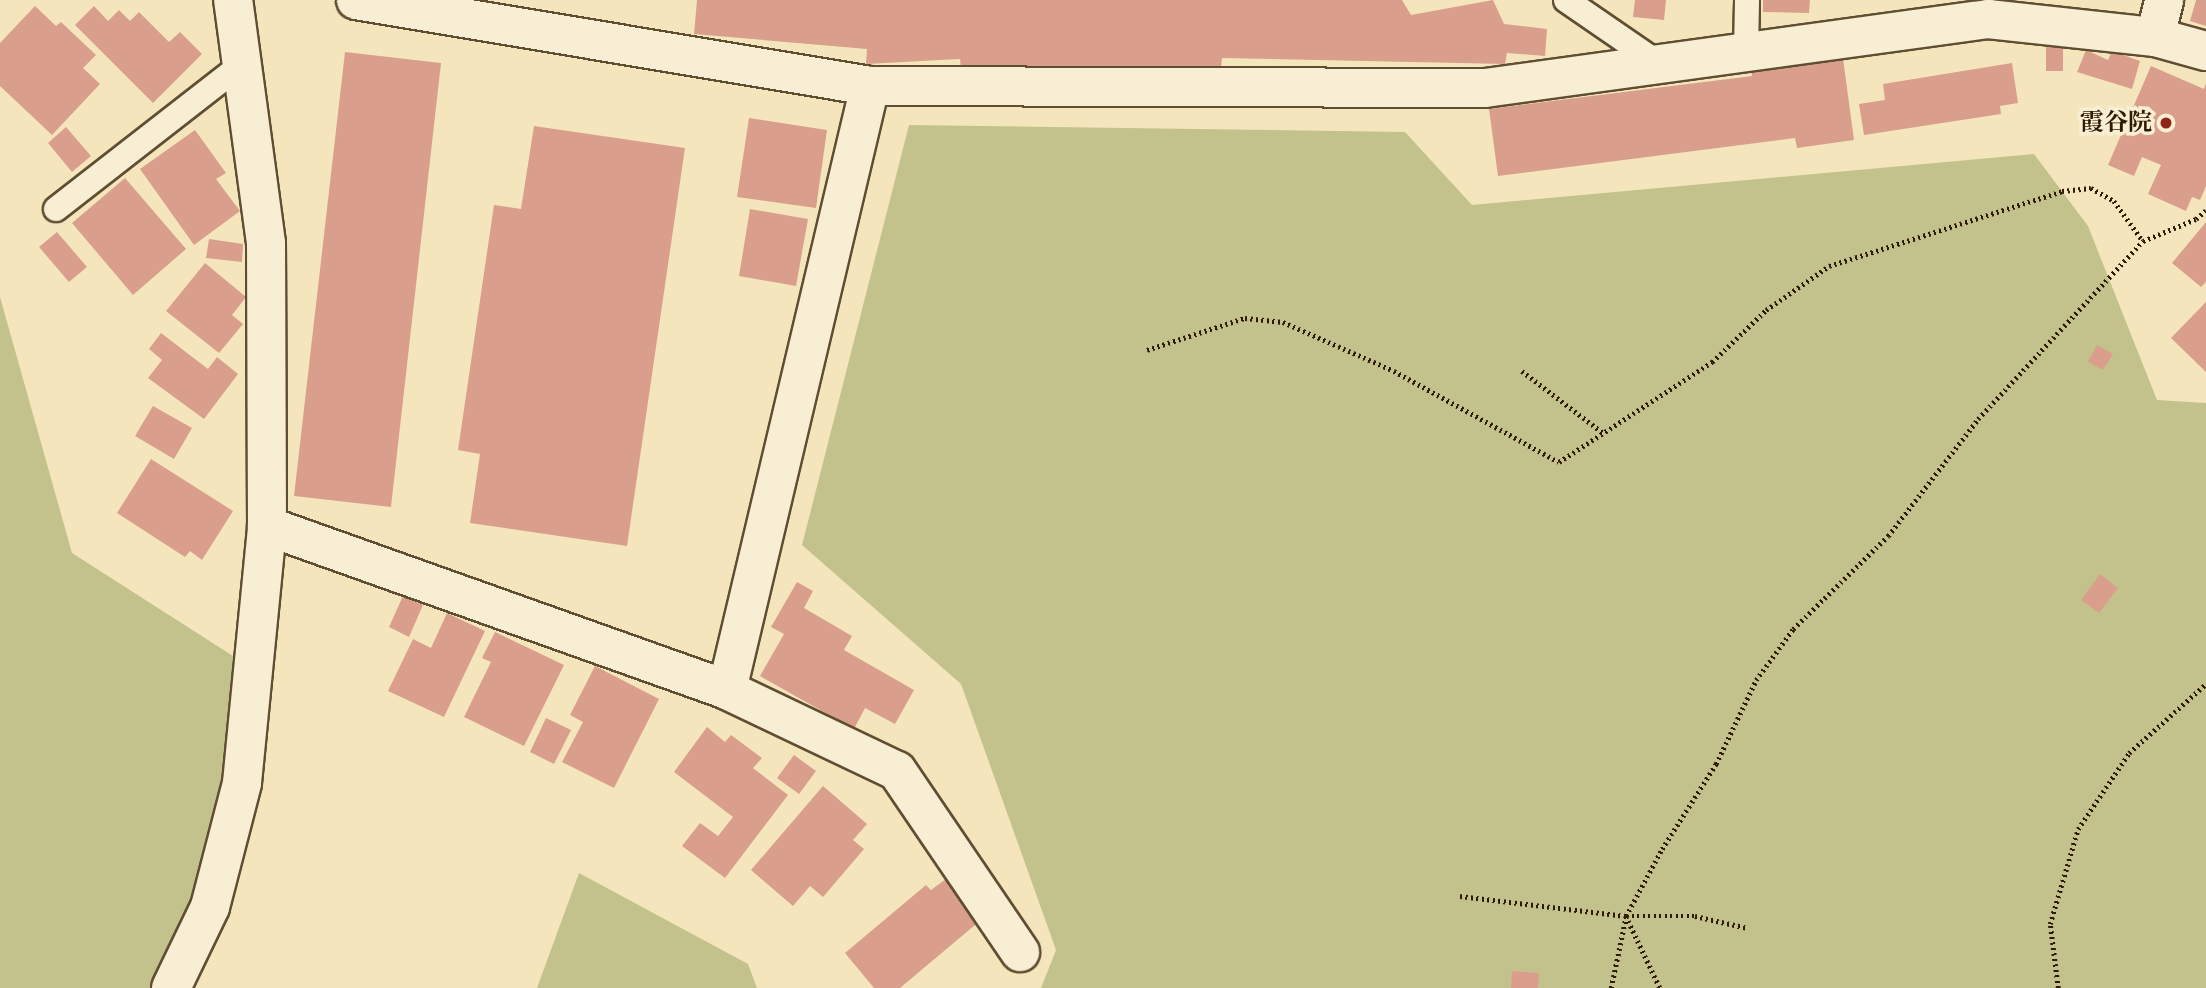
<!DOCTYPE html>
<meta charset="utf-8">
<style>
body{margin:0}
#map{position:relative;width:2206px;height:988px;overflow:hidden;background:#f5e5bd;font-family:"IM FELL Double Pica","Noto Serif JP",serif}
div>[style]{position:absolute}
.green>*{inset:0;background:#c3c28c}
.building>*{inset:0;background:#da9f8c}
.path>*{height:4.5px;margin-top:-2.25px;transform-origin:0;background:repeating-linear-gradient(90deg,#2f1b03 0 2px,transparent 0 5.5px)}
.roads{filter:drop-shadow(2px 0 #604e32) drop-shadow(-2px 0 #604e32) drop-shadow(0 2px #604e32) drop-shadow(0 -2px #604e32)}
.service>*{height:24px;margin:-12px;padding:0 12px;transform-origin:12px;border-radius:12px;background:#f8eed4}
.minor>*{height:38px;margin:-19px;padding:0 19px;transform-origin:19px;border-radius:19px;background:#f8eed4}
.dots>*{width:19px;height:19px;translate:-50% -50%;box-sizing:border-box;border:4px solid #f8eed4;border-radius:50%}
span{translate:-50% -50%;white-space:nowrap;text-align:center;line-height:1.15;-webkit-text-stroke:7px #f8eed4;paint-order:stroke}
.poi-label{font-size:24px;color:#2f1b03;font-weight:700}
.right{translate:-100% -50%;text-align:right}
</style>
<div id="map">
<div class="green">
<i style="clip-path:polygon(909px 125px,1405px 132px,1472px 205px,2034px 154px,2088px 226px,2157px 400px,2206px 403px,2206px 988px,1041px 988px,1056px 950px,961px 684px,802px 545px)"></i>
<i style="clip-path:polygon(0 297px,72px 553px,233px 656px,227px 779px,196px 901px,152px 988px,0 988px)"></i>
<i style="clip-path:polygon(579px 873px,748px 964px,757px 988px,537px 988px)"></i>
</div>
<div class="building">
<i style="clip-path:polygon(697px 0,1402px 0,1411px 15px,1493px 0,1504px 24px,1547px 29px,1545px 56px,1507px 53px,1505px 64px,1222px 58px,1221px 69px,961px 69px,960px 59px,866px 64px,867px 49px,694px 34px)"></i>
<i style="clip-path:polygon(1635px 0,1666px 0,1664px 20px,1633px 17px)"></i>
<i style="clip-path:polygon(1763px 0,1810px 0,1809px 13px,1763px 12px)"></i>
<i style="clip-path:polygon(2196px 0,2206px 0,2206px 26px,2190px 21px)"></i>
<i style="clip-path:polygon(35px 6px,56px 26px,61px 22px,96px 55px,83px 68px,100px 84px,52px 135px,0 86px,0 43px)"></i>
<i style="clip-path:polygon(94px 6px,108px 21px,119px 10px,130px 21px,139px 12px,169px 42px,180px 32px,202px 54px,153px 103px,75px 25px)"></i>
<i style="clip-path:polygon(2046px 46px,2063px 47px,2063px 71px,2046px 71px)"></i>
<i style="clip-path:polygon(2086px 50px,2108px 60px,2112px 51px,2140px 61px,2132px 89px,2077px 72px)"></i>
<i style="clip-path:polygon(345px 52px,441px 63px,391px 507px,294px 496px)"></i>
<i style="clip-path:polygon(1843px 58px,1854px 140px,1797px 148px,1795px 138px,1498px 176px,1489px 109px,1752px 76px,1751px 69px)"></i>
<i style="clip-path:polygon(2012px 63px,2018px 103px,2000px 106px,2001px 114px,1864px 135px,1859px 104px,1885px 100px,1883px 84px)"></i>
<i style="clip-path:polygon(2151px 66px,2204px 89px,2206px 83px,2206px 186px,2200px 200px,2192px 197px,2186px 211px,2148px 194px,2161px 165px,2142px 157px,2134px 176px,2108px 165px)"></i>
<i style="clip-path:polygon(749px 118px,827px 130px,816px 208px,737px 197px)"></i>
<i style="clip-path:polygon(534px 126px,685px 148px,627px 546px,470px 523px,480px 454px,458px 450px,494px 205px,521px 209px)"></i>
<i style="clip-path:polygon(66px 127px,91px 156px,72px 172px,48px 143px)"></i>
<i style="clip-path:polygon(195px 130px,226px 173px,216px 179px,240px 211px,194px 245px,140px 169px)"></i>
<i style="clip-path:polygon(125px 178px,186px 249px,133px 295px,72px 223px)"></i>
<i style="clip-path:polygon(750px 209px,808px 219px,796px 286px,739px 276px)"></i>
<i style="clip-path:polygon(2206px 222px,2206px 282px,2201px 287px,2172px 263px)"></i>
<i style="clip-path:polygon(57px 232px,87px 267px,69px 282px,39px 247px)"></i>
<i style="clip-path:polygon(209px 239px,243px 244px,242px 262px,206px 258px)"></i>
<i style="clip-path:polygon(205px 263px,246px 297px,232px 315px,243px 324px,219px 353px,166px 311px)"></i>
<i style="clip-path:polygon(2206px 302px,2206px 372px,2171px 338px)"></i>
<i style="clip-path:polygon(161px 333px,208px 369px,217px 357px,238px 374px,204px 419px,148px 378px,162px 360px,149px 349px)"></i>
<i style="clip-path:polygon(2097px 345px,2113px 354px,2103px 370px,2088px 362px)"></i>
<i style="clip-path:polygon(153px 406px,192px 428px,174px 459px,135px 436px)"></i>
<i style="clip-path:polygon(151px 459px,233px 511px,202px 560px,190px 551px,185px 557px,117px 513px)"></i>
<i style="clip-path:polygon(2100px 574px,2118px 588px,2099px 613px,2081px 600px)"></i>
<i style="clip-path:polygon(797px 582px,813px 591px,804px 608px,852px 636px,844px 650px,914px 690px,895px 724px,865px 708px,854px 729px,760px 676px,784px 634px,771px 627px)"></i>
<i style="clip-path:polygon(403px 596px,423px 605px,409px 637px,389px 627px)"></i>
<i style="clip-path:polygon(447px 613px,485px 631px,444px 717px,388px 691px,413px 639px,431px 648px)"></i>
<i style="clip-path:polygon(495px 632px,564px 665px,524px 746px,464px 717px,491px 662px,482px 658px)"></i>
<i style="clip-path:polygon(595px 666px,659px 699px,614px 788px,562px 762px,583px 722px,570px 715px)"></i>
<i style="clip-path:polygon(546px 718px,571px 730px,554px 764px,530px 752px)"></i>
<i style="clip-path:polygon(707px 727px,725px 742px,731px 735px,762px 758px,753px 768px,788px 795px,725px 878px,682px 846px,700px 823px,718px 836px,733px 817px,674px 772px)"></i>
<i style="clip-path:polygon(794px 755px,816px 771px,799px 794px,777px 778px)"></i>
<i style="clip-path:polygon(823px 786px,867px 824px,853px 840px,864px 849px,823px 897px,810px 886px,793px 906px,751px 870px)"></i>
<i style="clip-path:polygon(946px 879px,981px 920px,900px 988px,874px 988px,845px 953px,926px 885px,931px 890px)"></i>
<i style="clip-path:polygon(1512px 971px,1539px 973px,1538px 988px,1511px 988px)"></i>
</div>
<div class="path">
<i style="left:1147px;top:350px;width:103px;rotate:-18.1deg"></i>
<i style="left:1245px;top:318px;width:38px;rotate:6deg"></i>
<i style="left:1283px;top:322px;width:121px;rotate:23.8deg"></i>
<i style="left:1394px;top:371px;width:188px;rotate:28.9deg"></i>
<i style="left:1559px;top:462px;width:183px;rotate:-33.2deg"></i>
<i style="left:1712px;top:362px;width:75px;rotate:-43.9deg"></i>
<i style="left:1766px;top:310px;width:77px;rotate:-34.9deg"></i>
<i style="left:1829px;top:266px;width:245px;rotate:-17.8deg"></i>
<i style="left:2062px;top:191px;width:29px;rotate:-6deg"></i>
<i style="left:2091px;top:188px;width:26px;rotate:29deg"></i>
<i style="left:2114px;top:201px;width:49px;rotate:54.1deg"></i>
<i style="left:1522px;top:371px;width:101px;rotate:37.3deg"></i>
<i style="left:1460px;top:896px;width:167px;rotate:6.9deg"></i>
<i style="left:1626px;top:916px;width:69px"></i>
<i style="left:1695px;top:916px;width:54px;rotate:12.8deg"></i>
<i style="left:1626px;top:916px;width:80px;rotate:64.7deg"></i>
<i style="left:1611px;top:988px;width:74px;rotate:-78.2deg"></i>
<i style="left:1626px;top:916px;width:76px;rotate:-61.8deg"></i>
<i style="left:1662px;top:849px;width:101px;rotate:-57.6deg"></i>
<i style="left:1716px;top:764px;width:93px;rotate:-64.5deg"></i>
<i style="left:1756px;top:680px;width:63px;rotate:-54deg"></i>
<i style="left:1793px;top:629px;width:133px;rotate:-44.4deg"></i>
<i style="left:1888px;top:536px;width:148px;rotate:-52.4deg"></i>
<i style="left:1978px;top:419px;width:243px;rotate:-47.2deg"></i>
<i style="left:2143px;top:241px;width:57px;rotate:-22.5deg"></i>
<i style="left:2196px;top:219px;width:13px;rotate:-42deg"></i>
<i style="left:2058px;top:988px;width:64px;rotate:-97.1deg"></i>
<i style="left:2050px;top:924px;width:99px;rotate:-73.6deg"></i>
<i style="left:2078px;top:829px;width:92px;rotate:-56.1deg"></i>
<i style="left:2129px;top:753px;width:103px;rotate:-41.9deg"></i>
</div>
<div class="roads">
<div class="service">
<i style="left:1566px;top:0;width:113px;rotate:34.5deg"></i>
<i style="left:1746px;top:53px;width:53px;rotate:-88.9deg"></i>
<i style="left:56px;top:209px;width:234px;rotate:-37.9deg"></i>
</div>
<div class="minor">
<i style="left:356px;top:0;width:521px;rotate:9.5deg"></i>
<i style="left:870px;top:86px;width:615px;rotate:0.19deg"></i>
<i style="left:1485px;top:88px;width:508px;rotate:-7.81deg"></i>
<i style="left:1988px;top:19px;width:168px;rotate:6.2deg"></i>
<i style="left:2155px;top:37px;width:53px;rotate:15.4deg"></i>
<i style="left:2155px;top:37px;width:38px;rotate:-76deg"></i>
<i style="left:267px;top:526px;width:488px;rotate:19.6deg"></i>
<i style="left:727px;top:690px;width:188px;rotate:25.5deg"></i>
<i style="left:897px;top:771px;width:219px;rotate:55.8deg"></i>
<i style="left:727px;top:690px;width:621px;rotate:-76.68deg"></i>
<i style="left:171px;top:988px;width:90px;rotate:-64.3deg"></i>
<i style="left:210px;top:907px;width:128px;rotate:-75.5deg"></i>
<i style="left:242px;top:783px;width:258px;rotate:-84.4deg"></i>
<i style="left:267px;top:526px;width:283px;rotate:-90.2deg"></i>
<i style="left:266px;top:243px;width:245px;rotate:-97.7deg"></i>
</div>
</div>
<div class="dots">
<i style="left:2166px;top:123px;background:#8f2418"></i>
</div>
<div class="poi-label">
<span class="right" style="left:2152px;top:123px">霞谷院</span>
</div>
</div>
